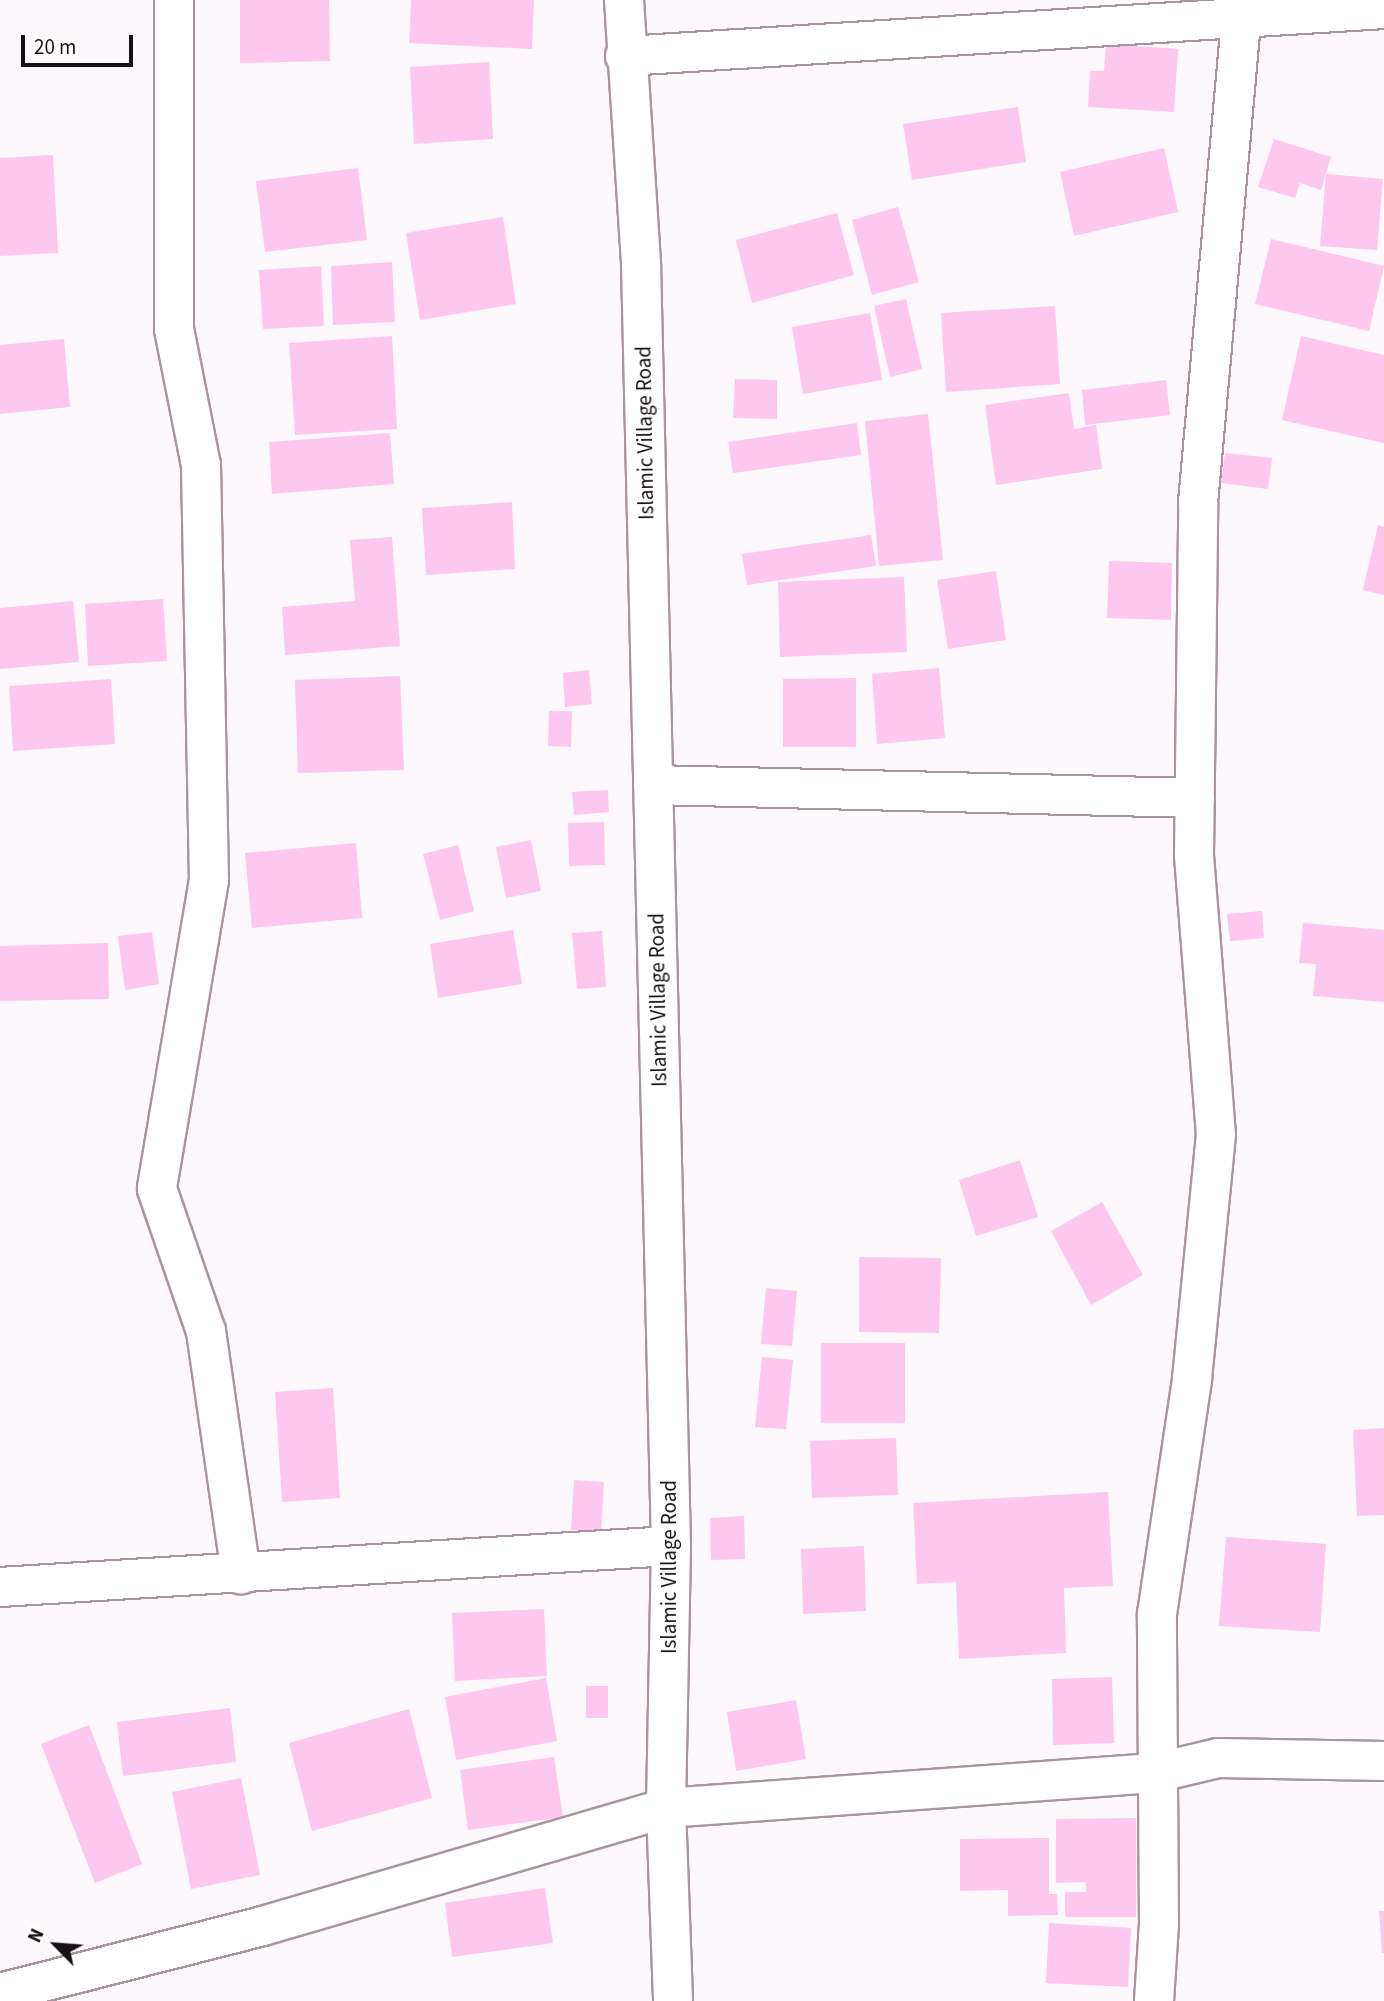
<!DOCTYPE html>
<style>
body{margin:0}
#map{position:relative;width:1384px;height:2001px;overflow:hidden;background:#fdf8fb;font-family:"Source Sans 3",sans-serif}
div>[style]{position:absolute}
.building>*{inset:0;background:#fec7ed}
.roads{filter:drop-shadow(2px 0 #a994a2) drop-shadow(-2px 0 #a994a2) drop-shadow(0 2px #a994a2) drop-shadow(0 -2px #a994a2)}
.street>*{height:38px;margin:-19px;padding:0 19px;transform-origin:19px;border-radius:19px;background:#fff}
.secondary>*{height:38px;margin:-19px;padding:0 19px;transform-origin:19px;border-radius:19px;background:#fff}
span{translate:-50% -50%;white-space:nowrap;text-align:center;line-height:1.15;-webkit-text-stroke:6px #fff;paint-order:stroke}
.street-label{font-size:21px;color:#160f14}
.north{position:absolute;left:21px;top:1910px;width:70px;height:70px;-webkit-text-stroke:5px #fff;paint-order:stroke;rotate:295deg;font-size:19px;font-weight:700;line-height:28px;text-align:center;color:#160f14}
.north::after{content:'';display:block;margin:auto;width:24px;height:32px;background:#160f14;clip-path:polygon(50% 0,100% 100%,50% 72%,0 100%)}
.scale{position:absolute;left:21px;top:35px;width:112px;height:32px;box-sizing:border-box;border:4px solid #160f14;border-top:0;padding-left:9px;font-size:21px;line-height:24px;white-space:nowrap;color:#160f14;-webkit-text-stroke:5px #fff;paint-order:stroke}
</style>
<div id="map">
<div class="building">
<i style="clip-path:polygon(240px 0,329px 0,330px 61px,240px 63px)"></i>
<i style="clip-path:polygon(411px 0,534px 0,532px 49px,409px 43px)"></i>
<i style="clip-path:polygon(1106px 44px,1178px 49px,1174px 112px,1088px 107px,1090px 71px,1104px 71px)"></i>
<i style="clip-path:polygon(489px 62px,493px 139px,414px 144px,410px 67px)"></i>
<i style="clip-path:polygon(1018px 107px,1026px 162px,912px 180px,903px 124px)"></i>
<i style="clip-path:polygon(1274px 139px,1331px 157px,1321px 190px,1300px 183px,1295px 198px,1258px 187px)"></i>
<i style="clip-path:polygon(1164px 148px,1178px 212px,1074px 236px,1060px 172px)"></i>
<i style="clip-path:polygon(53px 155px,58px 253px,0 256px,0 158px)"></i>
<i style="clip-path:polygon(358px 168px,367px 240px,265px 252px,256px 181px)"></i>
<i style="clip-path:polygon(1326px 174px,1383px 179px,1377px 250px,1320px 246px)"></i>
<i style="clip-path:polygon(898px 207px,919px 282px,872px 295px,852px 220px)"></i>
<i style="clip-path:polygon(837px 213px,854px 275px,752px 303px,736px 240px)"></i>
<i style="clip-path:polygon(503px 217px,516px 304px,420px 320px,406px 233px)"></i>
<i style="clip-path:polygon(1271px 239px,1384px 266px,1369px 331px,1255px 304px)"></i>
<i style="clip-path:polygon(392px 262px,395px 322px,333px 325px,331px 266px)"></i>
<i style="clip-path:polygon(321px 266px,324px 326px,263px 329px,259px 270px)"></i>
<i style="clip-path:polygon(906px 299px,922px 369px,890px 377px,874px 306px)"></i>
<i style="clip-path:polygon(1055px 306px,1060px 384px,946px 392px,941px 313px)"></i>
<i style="clip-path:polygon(870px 313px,882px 380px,803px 394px,792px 327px)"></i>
<i style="clip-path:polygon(392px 336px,397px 429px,295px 435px,289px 343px)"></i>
<i style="clip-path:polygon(1301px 336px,1384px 355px,1384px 443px,1282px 420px)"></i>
<i style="clip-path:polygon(64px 339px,70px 407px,0 414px,0 345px)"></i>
<i style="clip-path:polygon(735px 379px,777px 380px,777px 419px,733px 418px)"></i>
<i style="clip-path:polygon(1166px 380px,1170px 415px,1085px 425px,1082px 390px)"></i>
<i style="clip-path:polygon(1069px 393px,1074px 429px,1096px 425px,1102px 469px,996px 485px,985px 405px)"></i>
<i style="clip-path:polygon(928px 414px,943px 560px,879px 566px,865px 421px)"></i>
<i style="clip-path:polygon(857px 423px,861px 455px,733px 473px,728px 442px)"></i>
<i style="clip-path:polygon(390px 433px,394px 484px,272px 494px,269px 442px)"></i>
<i style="clip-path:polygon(1225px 453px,1272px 458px,1268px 489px,1221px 483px)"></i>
<i style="clip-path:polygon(512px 502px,515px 569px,426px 575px,422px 508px)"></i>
<i style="clip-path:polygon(1378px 525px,1384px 527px,1384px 595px,1363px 590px)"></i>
<i style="clip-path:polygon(871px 535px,876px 566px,747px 585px,742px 554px)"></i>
<i style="clip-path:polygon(392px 537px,400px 646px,285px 655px,282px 607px,355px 601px,350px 540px)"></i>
<i style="clip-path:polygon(1109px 561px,1172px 563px,1171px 620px,1107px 618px)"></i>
<i style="clip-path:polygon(996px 571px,1006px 640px,948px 649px,937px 580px)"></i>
<i style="clip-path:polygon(904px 577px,907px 652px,780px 657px,778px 582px)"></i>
<i style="clip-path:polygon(163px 599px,167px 661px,88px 666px,85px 604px)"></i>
<i style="clip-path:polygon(73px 601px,79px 662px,0 669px,0 608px)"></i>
<i style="clip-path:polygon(939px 668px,945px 738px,877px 744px,872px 674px)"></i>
<i style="clip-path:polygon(589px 670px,592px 704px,565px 707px,563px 673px)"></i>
<i style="clip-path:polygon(400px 676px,404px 770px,298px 773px,295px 680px)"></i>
<i style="clip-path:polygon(856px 678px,856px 747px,783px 747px,783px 679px)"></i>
<i style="clip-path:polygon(111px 679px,115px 744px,13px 751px,9px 686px)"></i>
<i style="clip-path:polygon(549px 711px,572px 711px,571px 747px,548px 746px)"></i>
<i style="clip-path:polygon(608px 790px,609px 812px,574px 815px,572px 792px)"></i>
<i style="clip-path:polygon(604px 822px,605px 865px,569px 866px,568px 823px)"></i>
<i style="clip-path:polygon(531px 840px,541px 891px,506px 898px,496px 847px)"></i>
<i style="clip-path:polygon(356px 843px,362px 918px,252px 928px,245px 853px)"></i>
<i style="clip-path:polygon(458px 845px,474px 911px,440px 920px,423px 854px)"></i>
<i style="clip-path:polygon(1262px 911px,1264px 938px,1230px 941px,1227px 914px)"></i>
<i style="clip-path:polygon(1303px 923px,1384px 930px,1384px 1002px,1313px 996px,1316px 964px,1299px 963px)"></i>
<i style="clip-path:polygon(513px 930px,522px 984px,438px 998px,430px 944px)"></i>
<i style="clip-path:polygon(602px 931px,606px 987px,577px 989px,572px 933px)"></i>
<i style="clip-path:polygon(152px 932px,159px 984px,125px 990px,118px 936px)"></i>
<i style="clip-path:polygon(108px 943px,109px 999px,0 1001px,0 946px)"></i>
<i style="clip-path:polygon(1020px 1160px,1038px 1217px,976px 1236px,959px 1180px)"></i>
<i style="clip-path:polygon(1102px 1202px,1143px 1275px,1091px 1305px,1051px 1231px)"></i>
<i style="clip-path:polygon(859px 1257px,941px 1258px,939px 1333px,859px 1332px)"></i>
<i style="clip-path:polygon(766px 1288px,797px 1291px,792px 1346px,761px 1344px)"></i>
<i style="clip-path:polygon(821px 1343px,905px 1343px,905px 1423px,821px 1423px)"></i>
<i style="clip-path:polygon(762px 1357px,793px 1360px,786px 1429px,755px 1427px)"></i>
<i style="clip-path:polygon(333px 1388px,340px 1498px,282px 1502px,275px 1392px)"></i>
<i style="clip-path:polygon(1384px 1428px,1384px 1515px,1357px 1516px,1353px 1430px)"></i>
<i style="clip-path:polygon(896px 1438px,898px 1495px,812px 1498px,810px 1441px)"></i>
<i style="clip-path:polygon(574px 1480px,604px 1482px,601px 1532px,571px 1530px)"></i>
<i style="clip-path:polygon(1108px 1492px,1113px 1586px,1064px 1588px,1066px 1653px,959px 1659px,956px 1582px,917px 1584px,913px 1503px)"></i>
<i style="clip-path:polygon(744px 1516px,745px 1559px,711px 1560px,710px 1518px)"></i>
<i style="clip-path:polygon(1226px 1537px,1326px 1544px,1320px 1632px,1219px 1626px)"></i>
<i style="clip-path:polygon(864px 1546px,866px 1611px,803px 1614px,801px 1549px)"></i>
<i style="clip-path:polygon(544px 1609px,547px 1676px,455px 1681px,452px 1613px)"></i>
<i style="clip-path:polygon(1112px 1677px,1114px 1743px,1053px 1745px,1052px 1679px)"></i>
<i style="clip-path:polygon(546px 1678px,557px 1741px,456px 1760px,445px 1697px)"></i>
<i style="clip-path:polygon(586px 1686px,608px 1686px,608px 1718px,586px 1718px)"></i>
<i style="clip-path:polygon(796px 1700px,806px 1759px,736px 1771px,727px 1712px)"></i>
<i style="clip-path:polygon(230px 1708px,236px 1762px,123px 1776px,117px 1722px)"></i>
<i style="clip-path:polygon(409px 1709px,432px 1798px,312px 1831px,289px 1743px)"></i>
<i style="clip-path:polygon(89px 1725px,142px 1864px,95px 1883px,41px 1744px)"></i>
<i style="clip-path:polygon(554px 1757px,563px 1817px,468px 1830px,460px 1770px)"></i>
<i style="clip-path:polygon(241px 1778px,260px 1875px,191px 1889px,172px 1792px)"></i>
<i style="clip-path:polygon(1136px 1818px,1136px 1917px,1065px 1917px,1065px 1892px,1086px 1892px,1086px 1882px,1056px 1883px,1056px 1819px)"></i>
<i style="clip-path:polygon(1049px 1838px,1049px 1894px,1057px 1894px,1058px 1915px,1008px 1916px,1008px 1890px,960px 1891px,960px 1839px)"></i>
<i style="clip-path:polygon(545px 1888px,553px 1943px,452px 1957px,445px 1903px)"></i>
<i style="clip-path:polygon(1379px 1911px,1384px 1911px,1384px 1953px,1382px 1953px)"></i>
<i style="clip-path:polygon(1049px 1923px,1131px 1928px,1128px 1987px,1046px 1983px)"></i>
</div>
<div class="roads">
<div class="street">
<i style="left:174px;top:0;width:329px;rotate:90deg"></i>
<i style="left:174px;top:329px;width:139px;rotate:78.8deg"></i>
<i style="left:201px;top:465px;width:415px;rotate:88.9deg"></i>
<i style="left:209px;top:880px;width:313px;rotate:99.6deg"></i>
<i style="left:157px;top:1189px;width:150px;rotate:71deg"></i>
<i style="left:206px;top:1331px;width:246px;rotate:81.8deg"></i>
<i style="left:625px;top:56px;width:760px;rotate:-3.54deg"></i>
<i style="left:653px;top:785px;width:542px;rotate:1.37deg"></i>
<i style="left:0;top:1587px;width:672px;rotate:-3.5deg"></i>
<i style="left:0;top:1993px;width:271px;rotate:-14.3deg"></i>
<i style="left:263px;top:1926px;width:420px;rotate:-16.3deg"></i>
<i style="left:666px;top:1808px;width:490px;rotate:-4.1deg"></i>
<i style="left:1155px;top:1773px;width:65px;rotate:-13.4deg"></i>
<i style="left:1218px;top:1758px;width:166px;rotate:1deg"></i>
<i style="left:1154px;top:2001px;width:77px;rotate:-86.3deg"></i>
<i style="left:1159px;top:1924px;width:310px;rotate:-90.4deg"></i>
<i style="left:1157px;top:1614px;width:238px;rotate:-81.5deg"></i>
<i style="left:1192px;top:1379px;width:245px;rotate:-84.4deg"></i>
<i style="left:1216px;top:1135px;width:281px;rotate:-94.5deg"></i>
<i style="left:1194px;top:855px;width:352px;rotate:-89.3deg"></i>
<i style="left:1198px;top:503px;width:486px;rotate:-84.9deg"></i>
</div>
<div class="secondary">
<i style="left:624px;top:0;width:264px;rotate:86.3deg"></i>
<i style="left:641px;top:263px;width:1283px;rotate:88.66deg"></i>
<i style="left:671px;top:1546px;width:262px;rotate:91.1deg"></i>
<i style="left:666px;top:1808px;width:193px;rotate:87.9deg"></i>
</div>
</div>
<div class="street-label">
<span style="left:645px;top:433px;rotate:-91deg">Islamic Village Road</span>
<span style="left:658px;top:1000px;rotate:-91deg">Islamic Village Road</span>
<span style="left:669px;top:1567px;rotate:-90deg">Islamic Village Road</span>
</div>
<div class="north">N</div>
<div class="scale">20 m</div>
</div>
